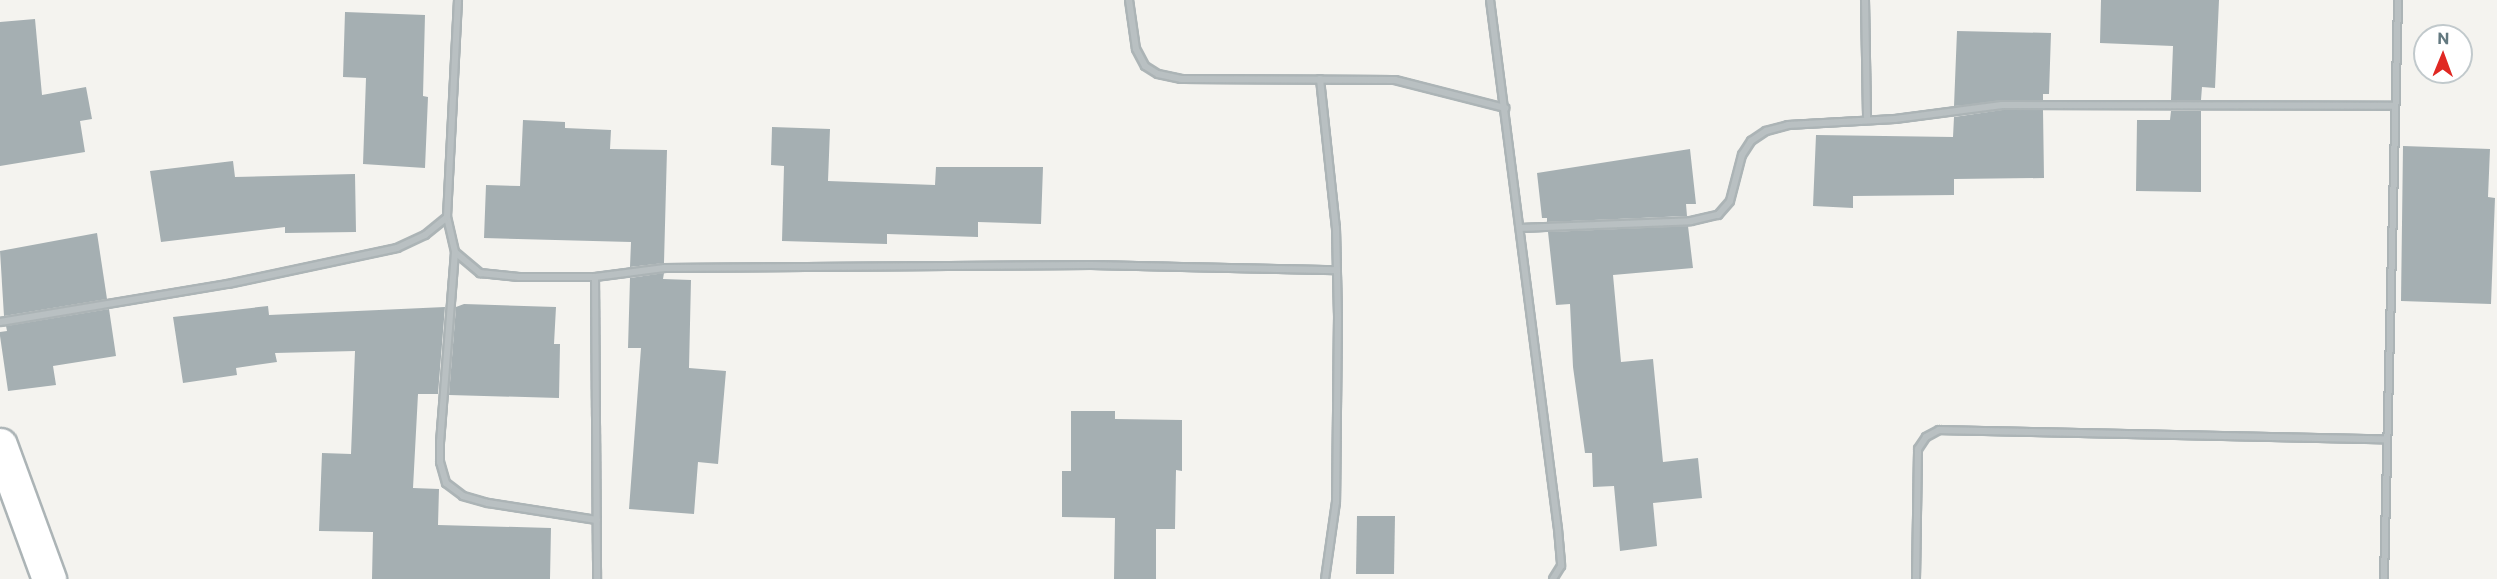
<!DOCTYPE html>
<style>
body{margin:0}
#map{position:relative;width:2497px;height:579px;overflow:hidden;background:#f4f3ef;font-family:Commissioner,sans-serif}
div>[style]{position:absolute}
.building>*{inset:0;background:#a5afb2}
.roads{filter:drop-shadow(2px 0 #acb4b6) drop-shadow(-2px 0 #acb4b6) drop-shadow(0 2px #acb4b6) drop-shadow(0 -2px #acb4b6)}
.street>*{height:6px;margin:-3px;padding:0 3px;transform-origin:3px;border-radius:3px;background:#b9c0c2}
.secondary>*{height:33px;margin:-16.5px;padding:0 16.5px;transform-origin:16.5px;border-radius:16.5px;background:#fff}
span{translate:-50% -50%;white-space:nowrap;text-align:center;line-height:1.15;-webkit-text-stroke:6px #fff;paint-order:stroke}
.north{position:absolute;left:2413px;top:24px;width:60px;height:60px;box-sizing:border-box;background:#fff;border:2px solid #c1c9cc;border-radius:50%;rotate:1deg;font-size:16px;font-weight:700;line-height:24px;text-align:center;color:#637980}
.north::after{content:'';display:block;margin:auto;width:21px;height:27px;background:#e02823;clip-path:polygon(50% 0,100% 100%,50% 72%,0 100%)}
</style>
<div id="map">
<div class="building">
<i style="clip-path:polygon(2101px 0,2219px 0,2215px 88px,2202px 87px,2201px 100px,2171px 100px,2173px 46px,2100px 43px)"></i>
<i style="clip-path:polygon(345px 12px,425px 15px,423px 96px,428px 97px,425px 168px,363px 164px,366px 78px,343px 77px)"></i>
<i style="clip-path:polygon(35px 19px,42px 95px,86px 87px,92px 119px,80px 121px,85px 152px,0 166px,0 22px)"></i>
<i style="clip-path:polygon(1957px 31px,2051px 33px,2049px 94px,2043px 94px,2043px 100px,1954px 106px)"></i>
<i style="clip-path:polygon(2002px 110px,2043px 110px,2044px 178px,1954px 179px,1954px 195px,1853px 196px,1853px 208px,1813px 206px,1816px 135px,1953px 137px,1954px 117px)"></i>
<i style="clip-path:polygon(2171px 111px,2201px 111px,2201px 192px,2136px 191px,2137px 120px,2170px 120px)"></i>
<i style="clip-path:polygon(523px 120px,565px 122px,565px 128px,611px 130px,610px 149px,667px 150px,664px 263px,630px 267px,631px 242px,484px 238px,486px 185px,520px 186px)"></i>
<i style="clip-path:polygon(772px 127px,830px 129px,828px 181px,935px 185px,936px 167px,1043px 167px,1041px 224px,978px 222px,978px 237px,887px 234px,887px 244px,782px 241px,784px 166px,771px 165px)"></i>
<i style="clip-path:polygon(2403px 146px,2490px 149px,2488px 197px,2495px 198px,2491px 304px,2401px 301px)"></i>
<i style="clip-path:polygon(1690px 149px,1696px 204px,1686px 204px,1687px 216px,1547px 222px,1547px 218px,1542px 218px,1537px 173px)"></i>
<i style="clip-path:polygon(233px 161px,235px 177px,355px 174px,356px 232px,285px 233px,285px 227px,161px 242px,150px 171px)"></i>
<i style="clip-path:polygon(1688px 226px,1693px 268px,1613px 275px,1621px 362px,1653px 359px,1663px 462px,1698px 458px,1702px 498px,1653px 503px,1657px 546px,1620px 551px,1614px 486px,1593px 487px,1592px 453px,1585px 453px,1573px 367px,1570px 304px,1556px 305px,1548px 232px)"></i>
<i style="clip-path:polygon(97px 233px,107px 299px,4px 316px,0 251px)"></i>
<i style="clip-path:polygon(664px 273px,663px 279px,691px 280px,689px 368px,726px 371px,718px 464px,698px 462px,694px 514px,629px 509px,641px 348px,628px 348px,630px 278px)"></i>
<i style="clip-path:polygon(464px 304px,556px 307px,554px 344px,560px 344px,559px 398px,449px 395px,456px 307px)"></i>
<i style="clip-path:polygon(268px 306px,269px 315px,445px 307px,438px 394px,418px 394px,413px 488px,439px 489px,438px 525px,551px 528px,550px 579px,372px 579px,373px 532px,319px 531px,322px 453px,351px 454px,355px 351px,275px 353px,277px 362px,236px 368px,237px 375px,183px 383px,173px 317px)"></i>
<i style="clip-path:polygon(109px 309px,116px 356px,53px 366px,56px 385px,8px 391px,0 336px,0 332px,7px 331px,6px 326px)"></i>
<i style="clip-path:polygon(1071px 411px,1115px 411px,1115px 419px,1182px 420px,1182px 471px,1176px 470px,1175px 529px,1156px 529px,1156px 579px,1114px 579px,1115px 518px,1062px 517px,1062px 471px,1071px 471px)"></i>
<i style="clip-path:polygon(1357px 516px,1395px 516px,1394px 574px,1356px 574px)"></i>
</div>
<div class="roads">
<div class="street">
<i style="left:1129px;top:0;width:49px;rotate:81.9deg"></i>
<i style="left:1136px;top:49px;width:19px;rotate:62deg"></i>
<i style="left:1145px;top:66px;width:15px;rotate:32deg"></i>
<i style="left:1158px;top:74px;width:24px;rotate:12deg"></i>
<i style="left:1181px;top:79px;width:214px;rotate:0.3deg"></i>
<i style="left:1395px;top:80px;width:114px;rotate:14.3deg"></i>
<i style="left:1490px;top:0;width:533px;rotate:82.68deg"></i>
<i style="left:1558px;top:529px;width:37px;rotate:85deg"></i>
<i style="left:1561px;top:566px;width:15px;rotate:122deg"></i>
<i style="left:1865px;top:0;width:120px;rotate:89deg"></i>
<i style="left:1320px;top:79px;width:150px;rotate:83.9deg"></i>
<i style="left:1336px;top:228px;width:88px;rotate:88.7deg"></i>
<i style="left:1338px;top:316px;width:186px;rotate:90.6deg"></i>
<i style="left:1336px;top:502px;width:78px;rotate:98.1deg"></i>
<i style="left:447px;top:217px;width:36px;rotate:77deg"></i>
<i style="left:455px;top:252px;width:33px;rotate:40deg"></i>
<i style="left:480px;top:273px;width:39px;rotate:6deg"></i>
<i style="left:519px;top:277px;width:76px"></i>
<i style="left:595px;top:277px;width:70px;rotate:-7.4deg"></i>
<i style="left:664px;top:268px;width:427px;rotate:-0.4deg"></i>
<i style="left:1091px;top:265px;width:246px;rotate:1.2deg"></i>
<i style="left:1520px;top:228px;width:171px;rotate:-2.3deg"></i>
<i style="left:1691px;top:221px;width:28px;rotate:-13deg"></i>
<i style="left:1718px;top:215px;width:18px;rotate:-49deg"></i>
<i style="left:1730px;top:201px;width:48px;rotate:-75.4deg"></i>
<i style="left:1742px;top:155px;width:17px;rotate:-57deg"></i>
<i style="left:1751px;top:141px;width:18px;rotate:-34deg"></i>
<i style="left:1766px;top:131px;width:23px;rotate:-15deg"></i>
<i style="left:1788px;top:125px;width:107px;rotate:-3.2deg"></i>
<i style="left:1895px;top:119px;width:108px;rotate:-7.5deg"></i>
<i style="left:2002px;top:105px;width:393px;rotate:0.1deg"></i>
<i style="left:455px;top:252px;width:190px;rotate:94.5deg"></i>
<i style="left:440px;top:441px;width:21px;rotate:90deg"></i>
<i style="left:440px;top:462px;width:22px;rotate:74deg"></i>
<i style="left:446px;top:483px;width:21px;rotate:37deg"></i>
<i style="left:463px;top:496px;width:26px;rotate:16deg"></i>
<i style="left:488px;top:503px;width:110px;rotate:8.9deg"></i>
<i style="left:595px;top:277px;width:302px;rotate:89.6deg"></i>
<i style="left:0;top:322px;width:231px;rotate:-9.5deg"></i>
<i style="left:228px;top:284px;width:173px;rotate:-12deg"></i>
<i style="left:397px;top:248px;width:31px;rotate:-25deg"></i>
<i style="left:425px;top:235px;width:28px;rotate:-39deg"></i>
<i style="left:447px;top:217px;width:217px;rotate:-87.1deg"></i>
<i style="left:1916px;top:579px;width:130px;rotate:-89.1deg"></i>
<i style="left:1918px;top:449px;width:14px;rotate:-56deg"></i>
<i style="left:1926px;top:437px;width:15px;rotate:-28deg"></i>
<i style="left:1939px;top:430px;width:448px;rotate:1.2deg"></i>
<i style="left:2384px;top:579px;width:579px;rotate:-88.61deg"></i>
</div>
<div class="secondary">
<i style="left:0;top:445px;width:143px;rotate:69.9deg"></i>
</div>
</div>
<div class="north">N</div>
</div>
